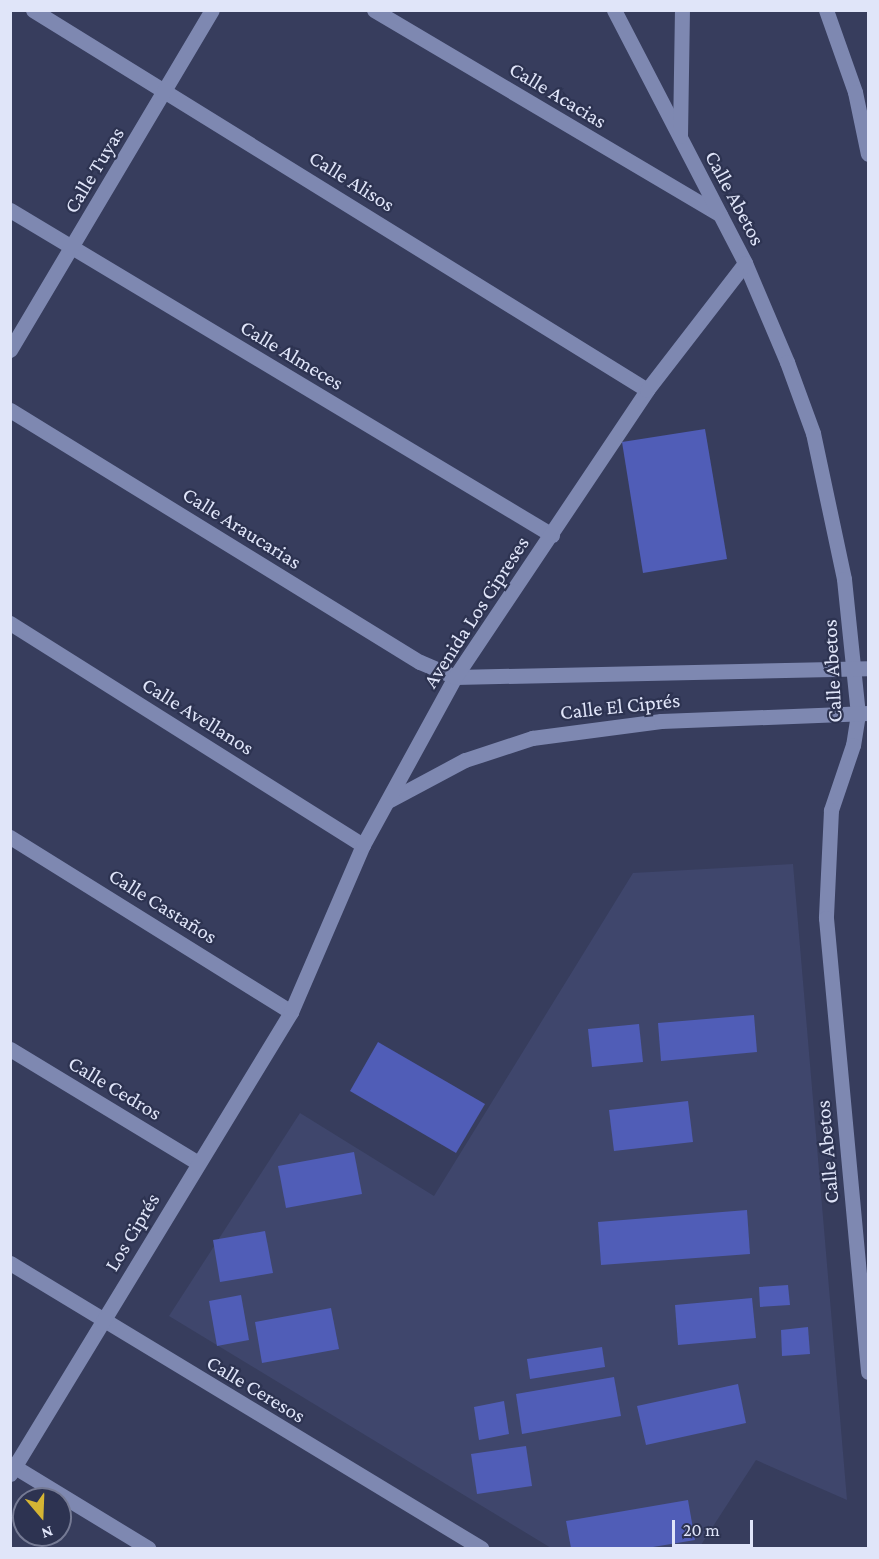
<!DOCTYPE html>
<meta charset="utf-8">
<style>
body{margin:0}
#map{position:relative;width:879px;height:1559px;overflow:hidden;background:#373d5d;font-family:"Crimson Pro",serif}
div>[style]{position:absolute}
.built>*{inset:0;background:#3f466c}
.building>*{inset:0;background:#505db7}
.minor>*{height:15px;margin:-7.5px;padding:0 7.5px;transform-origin:7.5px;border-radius:7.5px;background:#7e88b1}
span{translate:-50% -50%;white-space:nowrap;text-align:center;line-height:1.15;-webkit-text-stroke:4.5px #2d3351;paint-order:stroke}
.street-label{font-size:21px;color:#e0e5f9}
.frame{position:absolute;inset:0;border:12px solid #e0e5f9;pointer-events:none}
.north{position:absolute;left:12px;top:1487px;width:60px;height:60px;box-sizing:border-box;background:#2d3351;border:2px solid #757a94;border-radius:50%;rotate:161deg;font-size:16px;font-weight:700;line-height:24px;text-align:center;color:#e0e5f9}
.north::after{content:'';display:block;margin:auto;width:21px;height:27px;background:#d5b534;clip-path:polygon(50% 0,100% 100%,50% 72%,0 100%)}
.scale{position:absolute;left:672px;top:1520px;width:81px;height:27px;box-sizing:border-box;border:3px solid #e0e5f9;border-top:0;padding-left:8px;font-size:18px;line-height:21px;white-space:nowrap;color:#e0e5f9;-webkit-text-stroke:4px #2d3351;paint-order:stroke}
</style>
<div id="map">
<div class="built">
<i style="clip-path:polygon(793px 864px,847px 1500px,756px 1460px,699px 1548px,551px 1548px,169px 1316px,300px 1113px,434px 1196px,633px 873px)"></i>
</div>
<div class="building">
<i style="clip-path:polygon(705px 429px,727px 559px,643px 573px,622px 442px)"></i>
<i style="clip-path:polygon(754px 1015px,757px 1052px,661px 1061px,658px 1023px)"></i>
<i style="clip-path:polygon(639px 1024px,643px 1062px,592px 1067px,588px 1029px)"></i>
<i style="clip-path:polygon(378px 1042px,485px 1104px,456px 1153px,350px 1091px)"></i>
<i style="clip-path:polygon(688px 1101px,693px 1142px,614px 1151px,609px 1110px)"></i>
<i style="clip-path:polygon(354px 1152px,362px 1194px,286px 1208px,278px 1166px)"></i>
<i style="clip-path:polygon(747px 1210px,750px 1254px,601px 1265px,598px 1222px)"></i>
<i style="clip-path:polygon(265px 1231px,273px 1273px,220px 1282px,213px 1240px)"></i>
<i style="clip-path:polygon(788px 1285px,790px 1305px,760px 1307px,759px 1287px)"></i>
<i style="clip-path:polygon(241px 1295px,249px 1340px,217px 1346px,209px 1301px)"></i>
<i style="clip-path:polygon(752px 1298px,756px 1338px,678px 1345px,675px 1305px)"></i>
<i style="clip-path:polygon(331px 1308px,339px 1349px,262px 1363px,255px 1322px)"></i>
<i style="clip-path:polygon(808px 1327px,810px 1354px,782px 1356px,781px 1330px)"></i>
<i style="clip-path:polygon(602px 1347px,605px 1367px,530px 1379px,527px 1359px)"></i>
<i style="clip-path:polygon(614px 1377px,621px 1416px,522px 1434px,516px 1394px)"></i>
<i style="clip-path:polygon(738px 1384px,746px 1423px,646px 1445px,637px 1406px)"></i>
<i style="clip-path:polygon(504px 1401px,509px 1434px,479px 1440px,474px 1407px)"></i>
<i style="clip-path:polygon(526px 1446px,532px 1486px,477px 1494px,471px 1454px)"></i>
<i style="clip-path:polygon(688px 1500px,695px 1540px,647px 1548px,571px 1548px,566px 1521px)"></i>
</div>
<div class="minor">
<i style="left:33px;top:10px;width:722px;rotate:31.75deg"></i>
<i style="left:374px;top:10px;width:402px;rotate:30.6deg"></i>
<i style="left:614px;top:10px;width:285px;rotate:62.6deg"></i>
<i style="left:745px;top:263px;width:108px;rotate:67deg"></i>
<i style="left:787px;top:362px;width:76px;rotate:69.9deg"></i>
<i style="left:813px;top:433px;width:149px;rotate:78deg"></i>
<i style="left:844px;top:579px;width:136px;rotate:84.1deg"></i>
<i style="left:858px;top:714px;width:31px;rotate:99deg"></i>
<i style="left:853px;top:745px;width:69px;rotate:108.7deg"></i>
<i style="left:831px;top:810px;width:108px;rotate:92.7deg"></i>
<i style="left:826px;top:918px;width:456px;rotate:84.7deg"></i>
<i style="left:826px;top:10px;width:87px;rotate:70.5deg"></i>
<i style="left:855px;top:92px;width:63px;rotate:78.2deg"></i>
<i style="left:680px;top:136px;width:126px;rotate:-89.1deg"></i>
<i style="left:10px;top:210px;width:632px;rotate:30.95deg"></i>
<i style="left:10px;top:350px;width:395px;rotate:-59.3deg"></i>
<i style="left:10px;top:410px;width:481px;rotate:31.6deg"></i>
<i style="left:420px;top:662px;width:38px;rotate:23deg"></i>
<i style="left:455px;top:677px;width:413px;rotate:-1.2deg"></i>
<i style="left:10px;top:623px;width:417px;rotate:32.2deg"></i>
<i style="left:390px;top:800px;width:85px;rotate:-28.1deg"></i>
<i style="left:465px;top:760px;width:71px;rotate:-18.2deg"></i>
<i style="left:532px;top:738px;width:130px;rotate:-7.5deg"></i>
<i style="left:661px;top:721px;width:207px;rotate:-2.2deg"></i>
<i style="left:10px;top:837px;width:331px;rotate:31.9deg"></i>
<i style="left:10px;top:1049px;width:220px;rotate:31.2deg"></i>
<i style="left:10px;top:1263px;width:551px;rotate:31.18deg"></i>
<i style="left:10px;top:1464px;width:162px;rotate:31.3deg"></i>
<i style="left:10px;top:1474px;width:541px;rotate:-58.69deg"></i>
<i style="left:291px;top:1012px;width:182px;rotate:-66.7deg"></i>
<i style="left:363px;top:845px;width:192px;rotate:-61.3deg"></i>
<i style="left:455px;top:677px;width:345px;rotate:-56.2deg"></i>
<i style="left:647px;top:390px;width:160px;rotate:-52.3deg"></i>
</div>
<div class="street-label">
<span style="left:558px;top:95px;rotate:31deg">Calle Acacias</span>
<span style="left:94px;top:170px;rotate:-59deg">Calle Tuyas</span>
<span style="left:352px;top:181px;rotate:32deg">Calle Alisos</span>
<span style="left:735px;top:198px;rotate:62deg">Calle Abetos</span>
<span style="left:292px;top:355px;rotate:31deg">Calle Almeces</span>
<span style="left:242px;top:528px;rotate:32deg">Calle Araucarias</span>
<span style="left:476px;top:612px;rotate:-57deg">Avenida Los Cipreses</span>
<span style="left:832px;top:671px;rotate:-93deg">Calle Abetos</span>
<span style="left:620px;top:706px;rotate:-6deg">Calle El Ciprés</span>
<span style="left:198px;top:716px;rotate:32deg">Calle Avellanos</span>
<span style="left:163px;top:906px;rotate:32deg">Calle Castaños</span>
<span style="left:115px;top:1088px;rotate:31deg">Calle Cedros</span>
<span style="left:827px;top:1152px;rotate:-95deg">Calle Abetos</span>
<span style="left:132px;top:1232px;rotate:-59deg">Los Ciprés</span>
<span style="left:256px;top:1389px;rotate:31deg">Calle Ceresos</span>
</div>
<div class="frame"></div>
<div class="north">N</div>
<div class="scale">20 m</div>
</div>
